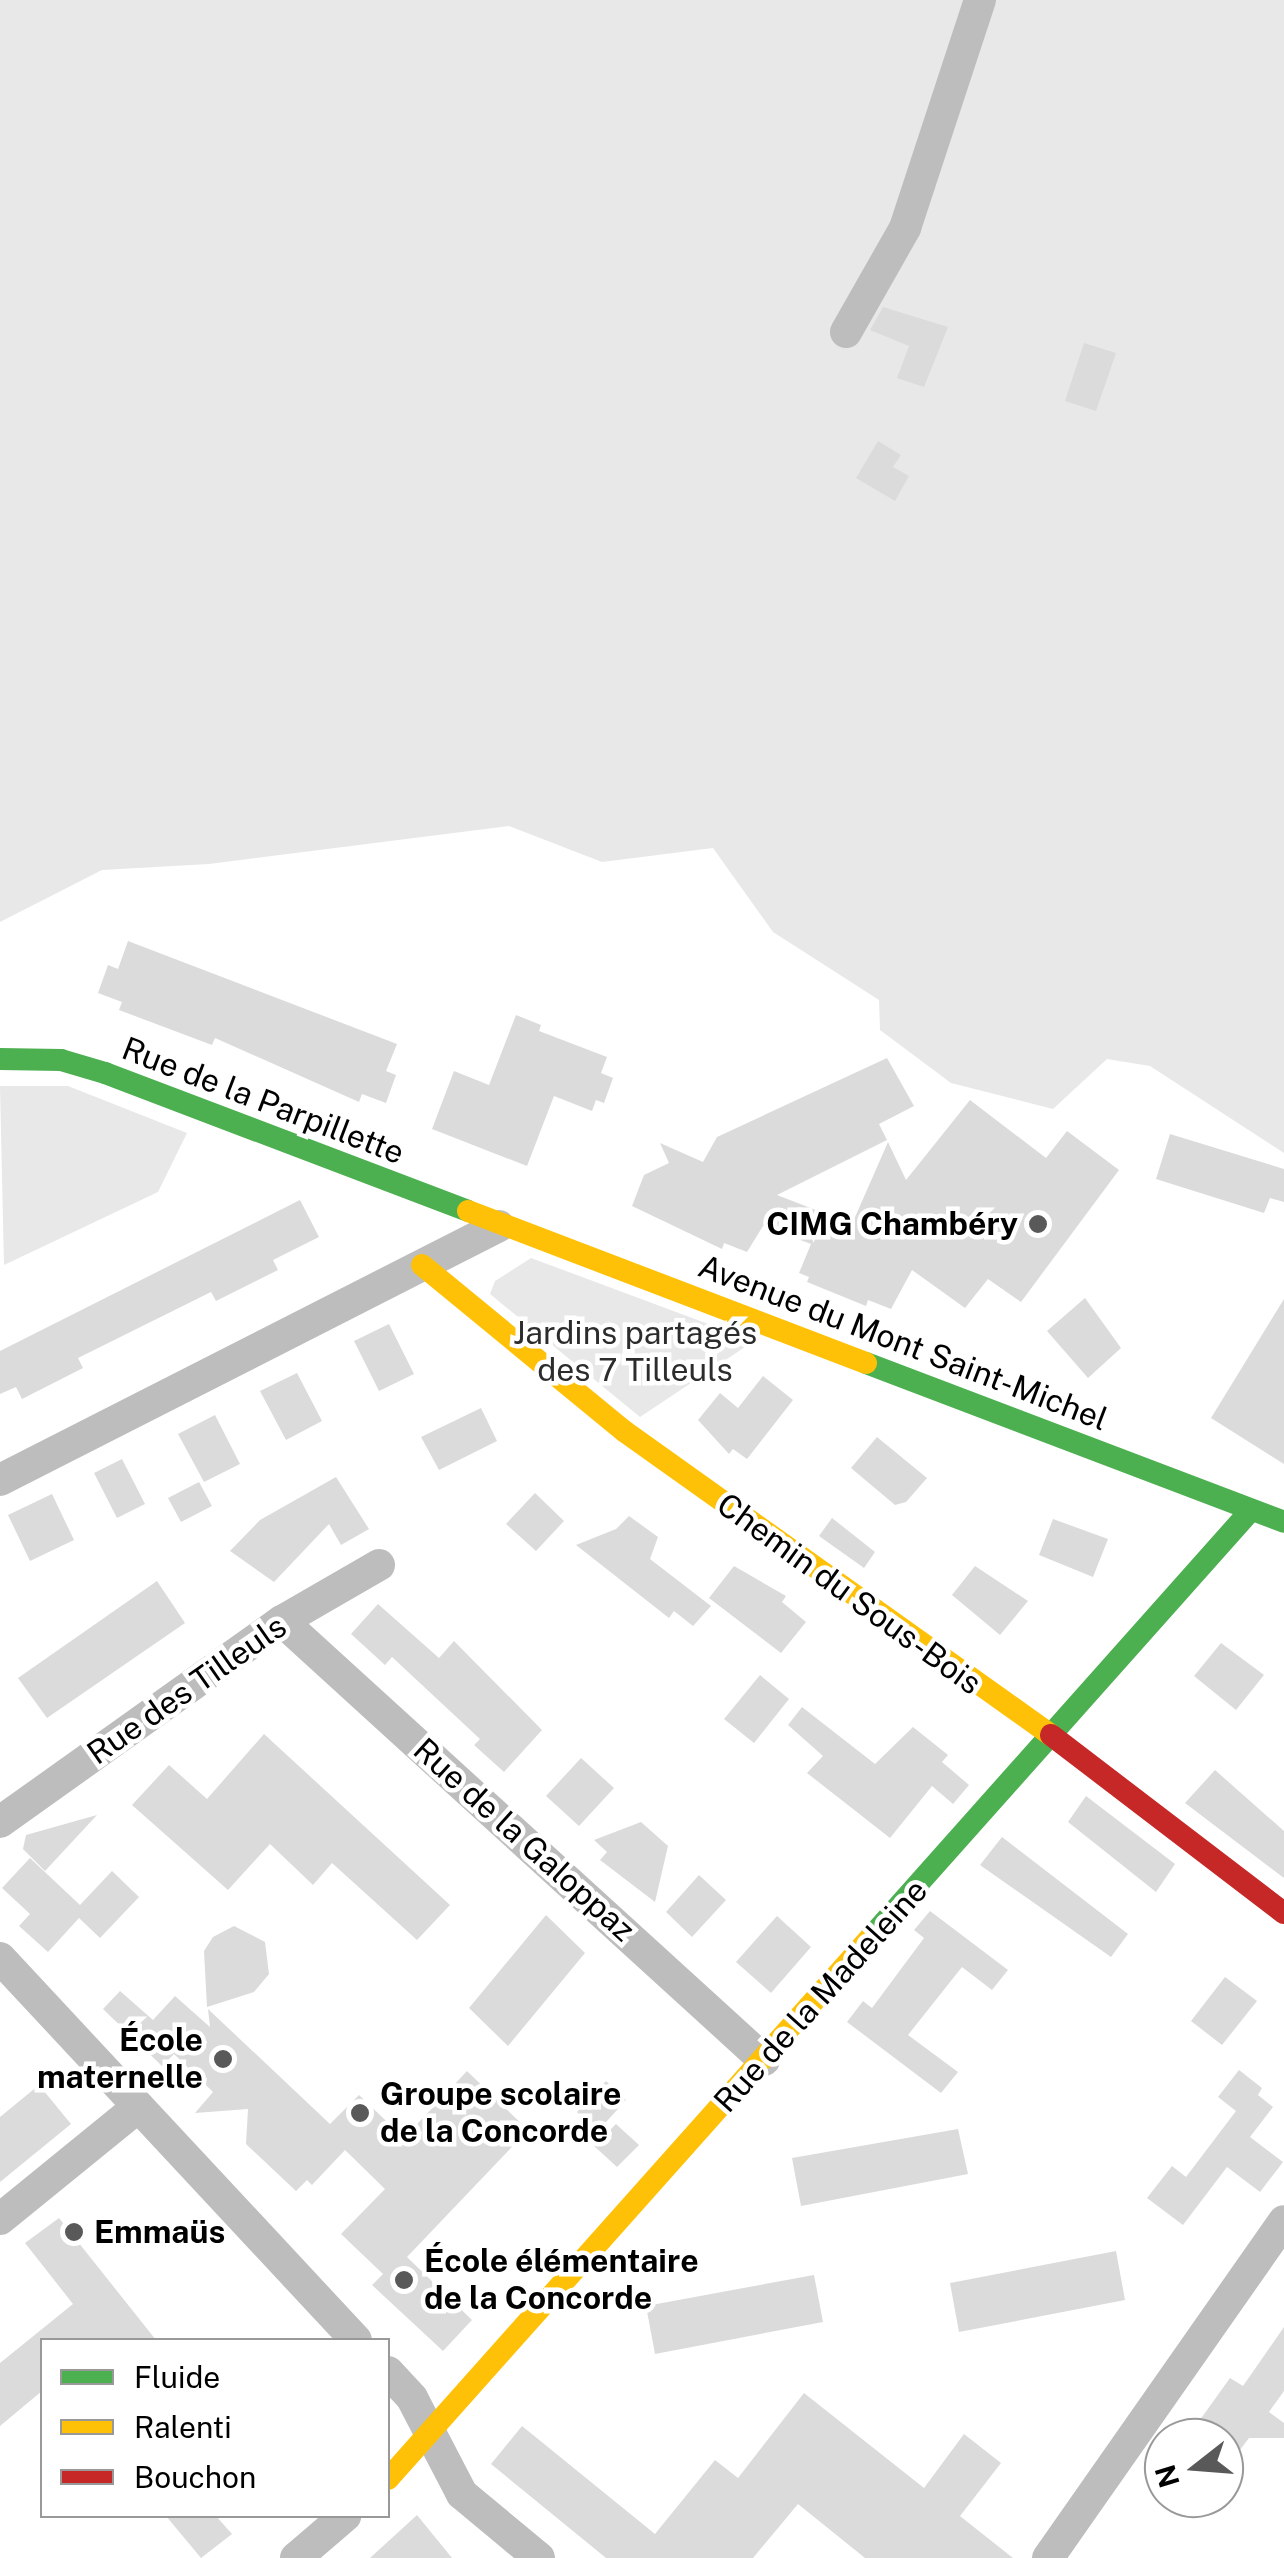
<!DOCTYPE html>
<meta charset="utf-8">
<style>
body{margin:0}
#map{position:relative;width:1284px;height:2558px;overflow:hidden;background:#fff;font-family:"Public Sans",sans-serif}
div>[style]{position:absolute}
.green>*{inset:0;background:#e8e8e8}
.building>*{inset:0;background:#dbdbdb}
.street>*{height:32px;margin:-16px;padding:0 16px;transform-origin:16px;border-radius:16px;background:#bdbdbd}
.fast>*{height:22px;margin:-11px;padding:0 11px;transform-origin:11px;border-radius:11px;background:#4caf50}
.slow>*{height:22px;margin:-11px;padding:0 11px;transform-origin:11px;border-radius:11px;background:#ffc107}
.jam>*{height:22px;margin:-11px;padding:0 11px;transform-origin:11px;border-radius:11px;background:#c62828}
.dots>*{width:28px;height:28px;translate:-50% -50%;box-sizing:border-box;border:5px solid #fff;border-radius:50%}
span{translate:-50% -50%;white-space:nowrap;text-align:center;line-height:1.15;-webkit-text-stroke:9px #fff;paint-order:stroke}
.street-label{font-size:32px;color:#000}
.poi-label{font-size:32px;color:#000;font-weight:700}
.right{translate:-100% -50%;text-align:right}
.left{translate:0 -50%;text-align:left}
.park-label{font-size:32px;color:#2c2c2c}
.legend{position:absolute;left:40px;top:2338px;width:350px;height:180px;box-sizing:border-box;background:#fff;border:2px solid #999;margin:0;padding:12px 18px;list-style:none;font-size:30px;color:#000}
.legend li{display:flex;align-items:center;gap:20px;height:50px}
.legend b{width:50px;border:2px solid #999}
.north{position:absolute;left:1144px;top:2418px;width:100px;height:100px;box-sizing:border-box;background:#fff;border:2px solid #999;border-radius:50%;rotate:253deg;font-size:28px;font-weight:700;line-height:40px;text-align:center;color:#000}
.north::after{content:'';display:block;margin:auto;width:35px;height:45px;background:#595959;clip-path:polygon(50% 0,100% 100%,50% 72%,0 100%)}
</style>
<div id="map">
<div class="green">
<i style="clip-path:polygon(0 0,1284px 0,1284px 1153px,1150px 1066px,1107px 1059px,1053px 1109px,951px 1083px,880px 1030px,879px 1000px,773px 932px,713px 848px,602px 862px,509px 826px,209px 864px,102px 870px,0 922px)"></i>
<i style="clip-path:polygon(0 1086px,68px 1086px,187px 1133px,158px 1192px,4px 1265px)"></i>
<i style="clip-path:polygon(531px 1258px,754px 1341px,640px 1417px,490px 1294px,495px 1281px)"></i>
</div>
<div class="building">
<i style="clip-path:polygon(883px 307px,948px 327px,924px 387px,897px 378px,909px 346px,870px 330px)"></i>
<i style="clip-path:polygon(1084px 343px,1116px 353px,1096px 411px,1065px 401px)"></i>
<i style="clip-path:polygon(878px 441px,901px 455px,893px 467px,909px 476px,895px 501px,856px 478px)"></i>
<i style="clip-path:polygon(128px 941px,397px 1044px,386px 1071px,396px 1075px,386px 1103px,362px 1094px,359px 1102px,215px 1038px,212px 1045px,119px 1010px,122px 1002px,98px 993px,108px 965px,118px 969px)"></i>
<i style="clip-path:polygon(516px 1015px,541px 1025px,539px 1031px,607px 1057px,601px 1073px,613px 1078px,604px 1103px,596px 1100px,592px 1111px,554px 1096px,527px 1166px,432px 1129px,454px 1071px,489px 1085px)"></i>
<i style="clip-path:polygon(887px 1058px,914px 1106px,879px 1124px,887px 1140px,777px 1195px,852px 1224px,888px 1142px,906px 1180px,970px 1100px,1046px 1158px,1067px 1131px,1119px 1170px,1021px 1302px,988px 1279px,965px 1308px,912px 1270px,891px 1309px,868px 1300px,866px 1306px,807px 1282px,809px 1277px,799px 1273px,811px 1244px,763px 1226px,747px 1252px,724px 1243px,722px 1249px,632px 1206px,644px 1175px,669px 1163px,660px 1143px,703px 1162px,717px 1137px)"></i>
<i style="clip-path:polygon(1170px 1134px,1284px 1169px,1284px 1202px,1270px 1198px,1264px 1213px,1156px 1179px)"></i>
<i style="clip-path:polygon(300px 1200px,319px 1237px,273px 1260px,278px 1270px,216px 1301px,211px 1292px,78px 1358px,83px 1368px,22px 1399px,16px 1387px,0 1394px,0 1351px)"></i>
<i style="clip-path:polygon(1085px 1298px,1121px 1348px,1088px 1378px,1047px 1331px)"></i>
<i style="clip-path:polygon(1284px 1299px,1284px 1464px,1211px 1418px)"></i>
<i style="clip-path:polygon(389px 1324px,414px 1374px,379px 1391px,354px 1341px)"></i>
<i style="clip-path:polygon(297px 1373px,322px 1421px,286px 1440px,260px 1391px)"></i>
<i style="clip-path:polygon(763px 1376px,793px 1400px,747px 1459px,733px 1449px,729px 1454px,698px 1420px,720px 1393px,738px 1408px)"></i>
<i style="clip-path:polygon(481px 1408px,497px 1441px,439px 1470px,421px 1437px)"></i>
<i style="clip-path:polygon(215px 1415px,240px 1464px,204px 1482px,178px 1434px)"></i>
<i style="clip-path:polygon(877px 1437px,927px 1478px,906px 1502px,895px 1505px,851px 1468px)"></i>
<i style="clip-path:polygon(122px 1459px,145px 1504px,117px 1518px,94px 1473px)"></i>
<i style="clip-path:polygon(336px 1477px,369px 1529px,341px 1545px,329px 1524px,274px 1582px,230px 1551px,260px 1520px)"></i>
<i style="clip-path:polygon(199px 1482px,212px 1506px,181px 1522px,168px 1498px)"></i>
<i style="clip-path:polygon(535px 1493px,564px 1521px,536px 1551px,506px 1524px)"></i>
<i style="clip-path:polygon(52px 1494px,74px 1540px,30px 1561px,8px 1515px)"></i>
<i style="clip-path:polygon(629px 1516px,658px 1537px,650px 1559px,711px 1606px,693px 1626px,674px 1611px,669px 1618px,576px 1545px,616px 1529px)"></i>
<i style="clip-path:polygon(832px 1518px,875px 1552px,864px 1568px,819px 1536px)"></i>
<i style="clip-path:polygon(1053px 1519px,1108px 1539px,1093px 1577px,1039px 1555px)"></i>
<i style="clip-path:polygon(734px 1566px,786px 1596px,782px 1602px,806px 1622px,781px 1653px,709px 1598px)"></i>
<i style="clip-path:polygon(975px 1566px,1028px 1601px,1000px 1635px,952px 1595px)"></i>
<i style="clip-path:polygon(157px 1581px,185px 1623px,47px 1718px,18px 1678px)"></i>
<i style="clip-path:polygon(378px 1604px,439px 1658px,454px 1641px,542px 1730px,504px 1772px,474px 1745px,480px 1739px,392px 1657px,385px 1665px,351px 1634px)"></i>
<i style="clip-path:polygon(1221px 1643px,1264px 1675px,1236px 1710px,1194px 1676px)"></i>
<i style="clip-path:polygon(760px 1675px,789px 1699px,754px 1743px,724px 1719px)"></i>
<i style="clip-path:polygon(802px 1707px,875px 1764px,913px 1727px,948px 1755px,942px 1762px,969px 1785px,953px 1804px,932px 1786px,890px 1838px,807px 1773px,823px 1756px,788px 1725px)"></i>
<i style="clip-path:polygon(264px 1734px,450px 1905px,417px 1940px,332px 1863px,313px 1885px,270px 1844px,228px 1890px,132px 1805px,169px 1765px,207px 1799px)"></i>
<i style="clip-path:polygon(581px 1758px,614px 1788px,579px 1826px,546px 1796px)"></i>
<i style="clip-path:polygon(1215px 1770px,1284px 1831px,1284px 1878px,1185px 1803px)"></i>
<i style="clip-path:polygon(1086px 1796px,1175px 1864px,1156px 1892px,1068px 1822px)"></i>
<i style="clip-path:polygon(97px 1815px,45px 1871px,23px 1849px,26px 1835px)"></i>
<i style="clip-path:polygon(641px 1822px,668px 1846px,655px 1902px,600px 1860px,607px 1852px,594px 1840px)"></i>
<i style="clip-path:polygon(1002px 1837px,1128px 1934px,1111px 1957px,980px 1865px)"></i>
<i style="clip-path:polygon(30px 1858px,80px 1905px,112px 1871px,139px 1897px,100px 1938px,79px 1918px,48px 1952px,19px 1926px,30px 1914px,2px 1888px)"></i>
<i style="clip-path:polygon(699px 1875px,726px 1900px,692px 1937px,666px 1912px)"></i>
<i style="clip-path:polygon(930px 1911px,1008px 1970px,992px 1990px,962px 1967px,908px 2035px,958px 2072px,941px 2093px,847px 2022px,863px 2001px,872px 2008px,924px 1938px,914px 1930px)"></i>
<i style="clip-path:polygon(546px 1915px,585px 1953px,508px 2046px,469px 2008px)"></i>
<i style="clip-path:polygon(777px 1916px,811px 1947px,771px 1993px,736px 1962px)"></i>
<i style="clip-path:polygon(234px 1926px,265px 1942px,269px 1974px,254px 1992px,207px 2007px,204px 1951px,213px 1937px)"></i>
<i style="clip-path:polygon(1225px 1977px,1257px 2001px,1222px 2045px,1191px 2021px)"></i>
<i style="clip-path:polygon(120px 1991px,153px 2020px,175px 1996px,210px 2027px,208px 2009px,330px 2124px,359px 2095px,404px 2138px,467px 2071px,528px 2130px,407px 2257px,472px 2320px,443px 2351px,372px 2285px,383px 2274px,341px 2234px,385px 2189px,345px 2150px,312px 2185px,307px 2180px,296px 2191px,246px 2144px,248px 2109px,195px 2113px,213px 2092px,174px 2054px,162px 2066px,103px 2009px)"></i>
<i style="clip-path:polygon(1239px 2070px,1262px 2088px,1258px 2095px,1273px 2107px,1250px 2137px,1283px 2162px,1260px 2192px,1227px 2167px,1183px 2225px,1147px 2198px,1172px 2166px,1186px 2177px,1236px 2111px,1218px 2097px)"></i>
<i style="clip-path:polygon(606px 2081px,626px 2100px,597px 2132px,577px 2112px)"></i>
<i style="clip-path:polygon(39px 2085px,71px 2124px,0 2182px,0 2117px)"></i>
<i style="clip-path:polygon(616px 2124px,639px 2145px,617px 2167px,594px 2146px)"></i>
<i style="clip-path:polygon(958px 2129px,968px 2174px,801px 2206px,792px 2158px)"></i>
<i style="clip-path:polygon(59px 2218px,156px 2340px,42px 2340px,42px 2391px,0 2426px,0 2363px,73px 2304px,25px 2243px)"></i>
<i style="clip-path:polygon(1116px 2251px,1125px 2300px,959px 2332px,950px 2283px)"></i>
<i style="clip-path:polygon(814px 2275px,823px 2322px,655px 2354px,646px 2306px)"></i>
<i style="clip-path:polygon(1284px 2327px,1284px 2391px,1269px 2412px,1284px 2423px,1284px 2438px,1249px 2438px,1224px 2471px,1224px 2438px,1187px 2438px,1230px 2378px,1243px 2386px)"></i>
<i style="clip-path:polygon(804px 2393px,924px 2488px,964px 2434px,1001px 2463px,960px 2516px,1013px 2558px,865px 2558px,798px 2504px,753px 2558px,606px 2558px,491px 2464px,522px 2426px,655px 2534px,715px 2460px,738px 2478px)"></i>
<i style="clip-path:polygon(417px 2515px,452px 2558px,370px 2558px)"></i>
<i style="clip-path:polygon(166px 2516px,216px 2516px,232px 2534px,201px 2558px)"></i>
</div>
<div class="street">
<i style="left:846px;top:332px;width:120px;rotate:-60.4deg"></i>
<i style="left:905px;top:228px;width:240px;rotate:-71.8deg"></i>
<i style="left:0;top:1480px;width:560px;rotate:-26.98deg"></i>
<i style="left:282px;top:1621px;width:652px;rotate:42.33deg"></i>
<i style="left:0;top:1822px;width:346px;rotate:-35.5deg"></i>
<i style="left:282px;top:1621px;width:112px;rotate:-30deg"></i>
<i style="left:0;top:1958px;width:522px;rotate:47.02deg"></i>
<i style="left:0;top:2219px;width:178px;rotate:-39.1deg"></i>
<i style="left:388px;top:2372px;width:35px;rotate:47deg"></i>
<i style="left:412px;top:2398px;width:108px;rotate:62.5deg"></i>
<i style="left:462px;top:2494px;width:100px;rotate:39.7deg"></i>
<i style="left:296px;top:2558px;width:65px;rotate:-40.6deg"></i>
<i style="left:1048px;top:2558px;width:411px;rotate:-55deg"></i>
</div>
<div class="fast">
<i style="left:0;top:1059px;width:61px;rotate:0.9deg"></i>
<i style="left:61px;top:1060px;width:46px;rotate:16.5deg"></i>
<i style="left:105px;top:1073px;width:388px;rotate:20.8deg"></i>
<i style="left:866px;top:1363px;width:447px;rotate:20.8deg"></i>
<i style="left:870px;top:1938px;width:573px;rotate:-48.32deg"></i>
</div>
<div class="slow">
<i style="left:468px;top:1211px;width:426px;rotate:20.9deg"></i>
<i style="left:422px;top:1265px;width:261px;rotate:39.4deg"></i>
<i style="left:624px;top:1431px;width:524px;rotate:35.45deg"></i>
<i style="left:388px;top:2479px;width:725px;rotate:-48.3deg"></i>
</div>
<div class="jam">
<i style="left:1051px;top:1735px;width:293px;rotate:37.4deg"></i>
</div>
<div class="dots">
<i style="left:1038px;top:1224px;background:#595959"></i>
<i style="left:223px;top:2059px;background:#595959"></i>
<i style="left:360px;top:2113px;background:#595959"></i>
<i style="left:74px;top:2232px;background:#595959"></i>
<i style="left:404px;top:2280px;background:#595959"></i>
</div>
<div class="street-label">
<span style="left:263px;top:1101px;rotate:21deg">Rue de la Parpillette</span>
<span style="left:903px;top:1343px;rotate:21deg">Avenue du Mont Saint-Michel</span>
<span style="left:849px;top:1594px;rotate:36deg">Chemin du Sous-Bois</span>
<span style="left:187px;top:1690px;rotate:-35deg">Rue des Tilleuls</span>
<span style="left:524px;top:1840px;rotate:42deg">Rue de la Galoppaz</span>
<span style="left:821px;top:1996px;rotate:-48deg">Rue de la Madeleine</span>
</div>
<div class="poi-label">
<span class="right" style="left:1018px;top:1224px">CIMG Chambéry</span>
<span class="right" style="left:203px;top:2059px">École<br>maternelle</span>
<span class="left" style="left:380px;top:2113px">Groupe scolaire<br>de la Concorde</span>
<span class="left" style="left:94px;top:2232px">Emmaüs</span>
<span class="left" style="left:424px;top:2280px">École élémentaire<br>de la Concorde</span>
</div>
<div class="park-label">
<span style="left:635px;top:1352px">Jardins partagés<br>des 7 Tilleuls</span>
</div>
<ul class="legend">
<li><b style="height:12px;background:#4caf50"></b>Fluide</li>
<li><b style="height:12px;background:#ffc107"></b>Ralenti</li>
<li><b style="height:12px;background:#c62828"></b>Bouchon</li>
</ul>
<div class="north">N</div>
</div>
